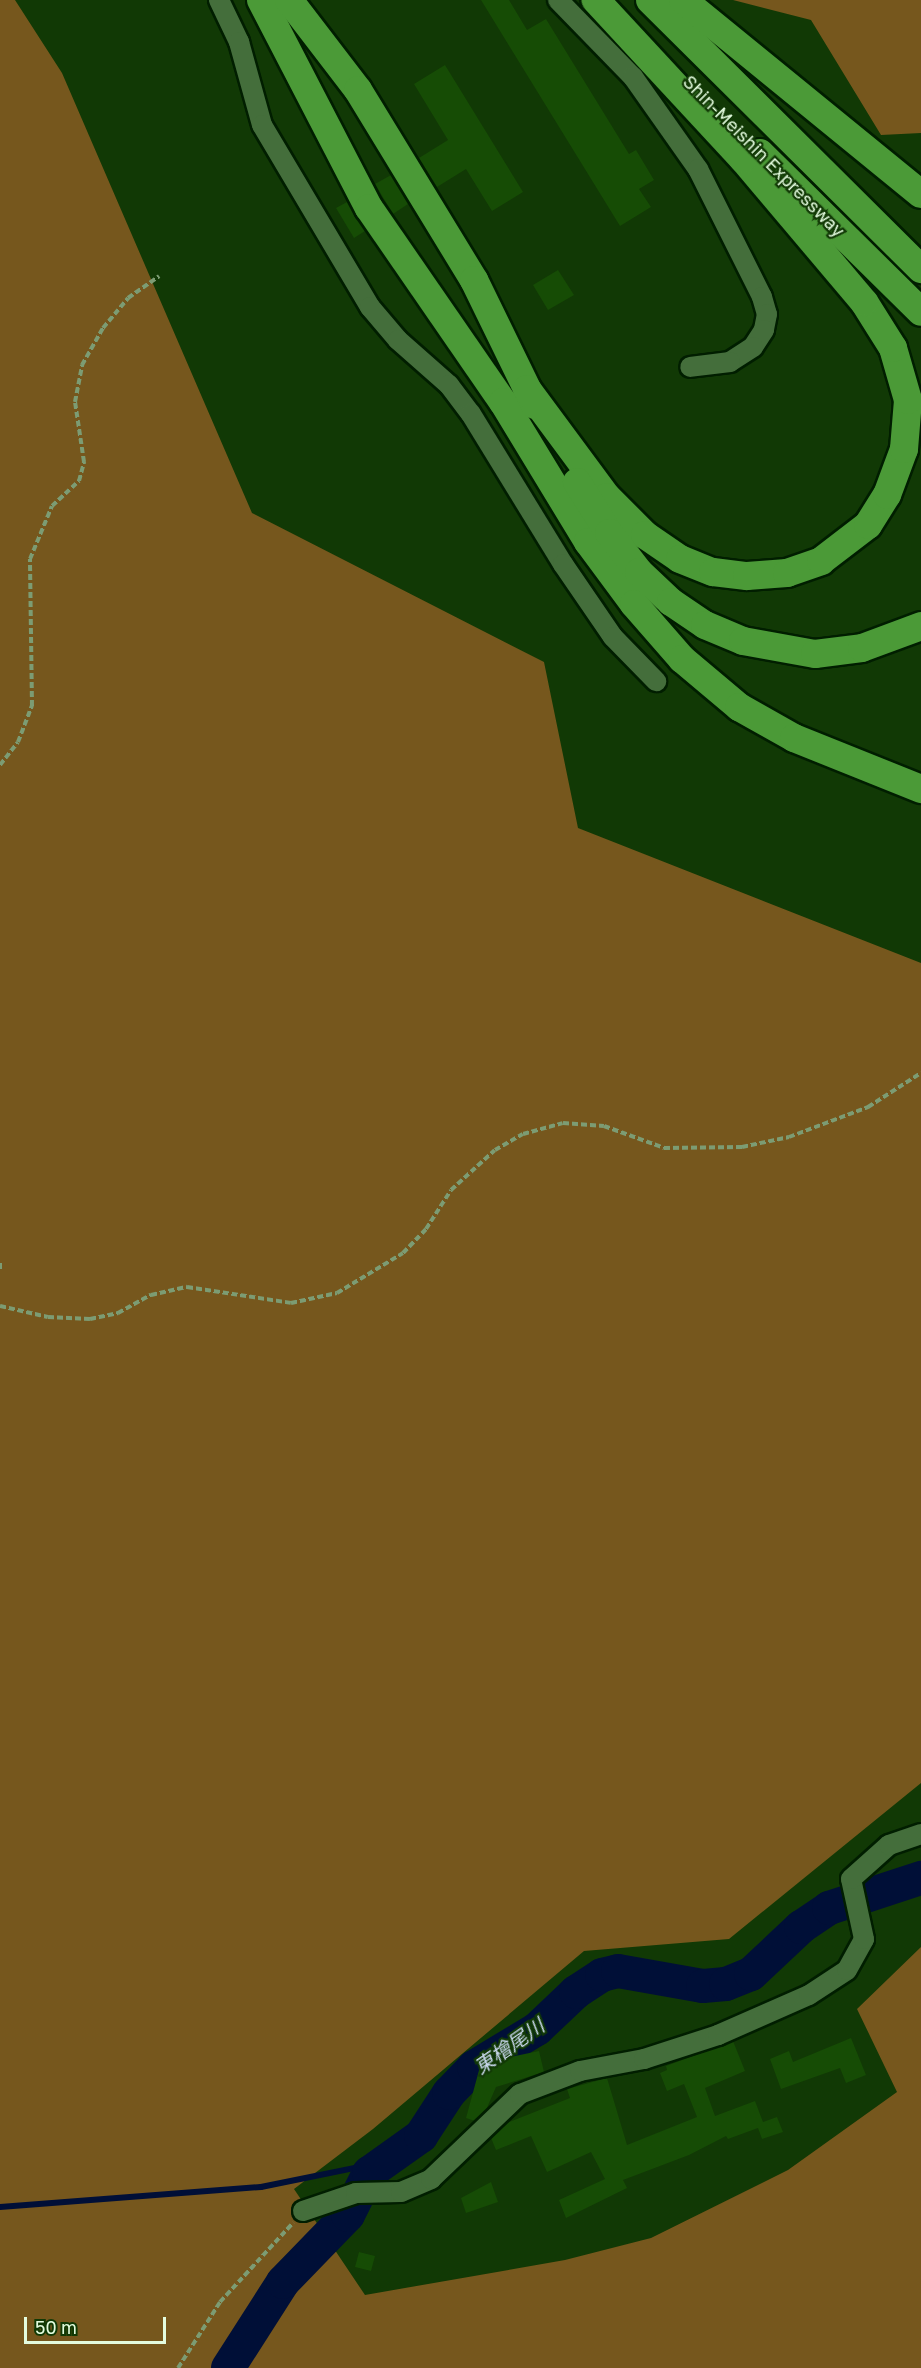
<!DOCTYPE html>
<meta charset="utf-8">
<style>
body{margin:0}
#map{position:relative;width:921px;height:2368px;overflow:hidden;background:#113905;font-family:"Golos Text","Noto Sans JP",sans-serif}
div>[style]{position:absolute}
.forest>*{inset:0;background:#76571d}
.stream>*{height:6px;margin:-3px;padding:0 3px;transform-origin:3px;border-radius:3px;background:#000f37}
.river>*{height:34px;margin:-17px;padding:0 17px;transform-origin:17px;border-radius:17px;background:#000f37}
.building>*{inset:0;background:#164c05}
.path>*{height:4px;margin-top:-2px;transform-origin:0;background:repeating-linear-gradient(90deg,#7c9c73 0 6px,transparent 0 9px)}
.roads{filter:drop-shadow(2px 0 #011e00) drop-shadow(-2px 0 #011e00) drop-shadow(0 2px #011e00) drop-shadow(0 -2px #011e00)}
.minor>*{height:20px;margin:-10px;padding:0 10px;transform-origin:10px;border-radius:10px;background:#446e3b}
.highway>*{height:28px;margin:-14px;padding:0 14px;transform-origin:14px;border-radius:14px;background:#4b9a37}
span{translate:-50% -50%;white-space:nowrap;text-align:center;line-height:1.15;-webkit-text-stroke:4.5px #113905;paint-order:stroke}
.street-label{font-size:18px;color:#e4fcdf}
.water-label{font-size:20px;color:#ccdaf0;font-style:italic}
.scale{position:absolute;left:24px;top:2317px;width:142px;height:27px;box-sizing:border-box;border:3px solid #e4fcdf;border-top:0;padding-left:8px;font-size:18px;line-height:21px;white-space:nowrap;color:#e4fcdf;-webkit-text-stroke:4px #113905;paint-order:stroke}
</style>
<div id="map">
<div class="forest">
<i style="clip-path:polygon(0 0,15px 0,62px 73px,252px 513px,544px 662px,578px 828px,921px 963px,921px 1783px,729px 1939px,584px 1951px,373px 2129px,294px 2189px,365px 2295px,565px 2260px,651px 2238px,788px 2170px,897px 2092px,857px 2009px,921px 1947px,921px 2368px,0 2368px)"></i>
<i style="clip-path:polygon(733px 0,921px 0,921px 133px,881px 135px,811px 20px)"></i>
</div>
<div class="stream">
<i style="left:0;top:2207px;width:262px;rotate:-4.4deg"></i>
<i style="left:261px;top:2187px;width:126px;rotate:-11.5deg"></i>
</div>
<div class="river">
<i style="left:228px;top:2368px;width:102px;rotate:-57.4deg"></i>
<i style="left:283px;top:2282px;width:93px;rotate:-45.9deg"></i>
<i style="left:348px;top:2215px;width:47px;rotate:-63.4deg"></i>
<i style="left:369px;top:2173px;width:64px;rotate:-35.4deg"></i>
<i style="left:421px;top:2136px;width:51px;rotate:-56.9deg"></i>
<i style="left:449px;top:2093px;width:36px;rotate:-46deg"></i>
<i style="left:474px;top:2067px;width:74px;rotate:-31.1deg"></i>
<i style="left:537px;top:2029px;width:54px;rotate:-43.5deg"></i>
<i style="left:576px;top:1992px;width:31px;rotate:-33deg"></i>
<i style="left:602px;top:1975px;width:16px;rotate:-14deg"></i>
<i style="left:618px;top:1971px;width:86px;rotate:10deg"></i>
<i style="left:703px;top:1986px;width:23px;rotate:-5deg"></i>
<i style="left:726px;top:1984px;width:27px;rotate:-22deg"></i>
<i style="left:751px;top:1974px;width:69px;rotate:-43.2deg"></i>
<i style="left:801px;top:1927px;width:34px;rotate:-34deg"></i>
<i style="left:829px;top:1908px;width:97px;rotate:-18.1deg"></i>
</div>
<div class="building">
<i style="clip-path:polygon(481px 0,509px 0,527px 30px,546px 19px,629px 154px,636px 150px,654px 180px,639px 189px,651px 207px,620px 226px)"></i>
<i style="clip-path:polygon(445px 65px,523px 192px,492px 211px,466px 169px,437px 187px,419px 158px,448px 140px,414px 84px)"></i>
<i style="clip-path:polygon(391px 175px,408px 204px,393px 214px,375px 184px)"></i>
<i style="clip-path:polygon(347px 202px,365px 231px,354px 238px,336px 208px)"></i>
<i style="clip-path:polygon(558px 270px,574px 295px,548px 310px,533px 285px)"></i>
<i style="clip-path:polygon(851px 2038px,866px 2075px,846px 2083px,840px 2068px,781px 2089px,770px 2059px,789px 2051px,793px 2062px)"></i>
<i style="clip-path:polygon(733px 2041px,745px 2071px,705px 2088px,715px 2116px,755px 2101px,763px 2122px,777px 2117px,783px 2132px,762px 2139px,758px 2128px,728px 2139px,726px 2136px,689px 2155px,623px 2180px,627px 2188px,566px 2218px,559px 2200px,605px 2179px,591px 2152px,547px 2172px,531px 2136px,496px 2150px,491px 2138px,507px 2123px,570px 2098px,567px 2089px,607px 2078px,627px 2145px,697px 2117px,684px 2084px,667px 2091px,660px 2073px,667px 2070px,666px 2066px)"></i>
<i style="clip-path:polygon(539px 2051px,544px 2072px,496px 2087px,486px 2110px,475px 2121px,466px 2118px,481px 2063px)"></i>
<i style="clip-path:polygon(491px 2182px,498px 2202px,466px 2213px,461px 2198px)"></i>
<i style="clip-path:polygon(359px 2252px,375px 2256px,371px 2271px,355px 2267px)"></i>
</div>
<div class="path">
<i style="left:0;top:765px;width:29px;rotate:-52deg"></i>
<i style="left:18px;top:742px;width:39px;rotate:-69deg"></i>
<i style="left:32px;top:706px;width:147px;rotate:-90.8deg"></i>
<i style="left:30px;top:559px;width:57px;rotate:-67.5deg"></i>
<i style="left:52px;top:506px;width:37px;rotate:-43deg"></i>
<i style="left:79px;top:481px;width:20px;rotate:-75deg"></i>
<i style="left:84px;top:462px;width:61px;rotate:-98.5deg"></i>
<i style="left:75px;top:402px;width:38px;rotate:-79deg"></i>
<i style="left:82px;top:365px;width:43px;rotate:-60.4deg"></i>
<i style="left:103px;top:328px;width:39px;rotate:-50deg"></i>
<i style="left:128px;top:298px;width:38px;rotate:-35deg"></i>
<i style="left:0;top:1263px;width:7px;rotate:90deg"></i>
<i style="left:0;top:1306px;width:49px;rotate:12.9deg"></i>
<i style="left:48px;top:1317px;width:42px;rotate:2.7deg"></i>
<i style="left:90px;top:1319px;width:29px;rotate:-12deg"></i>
<i style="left:118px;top:1313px;width:38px;rotate:-29deg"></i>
<i style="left:151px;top:1295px;width:37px;rotate:-13deg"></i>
<i style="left:187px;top:1287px;width:105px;rotate:8.7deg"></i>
<i style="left:291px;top:1303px;width:47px;rotate:-12.3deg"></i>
<i style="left:337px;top:1293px;width:77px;rotate:-31.2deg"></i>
<i style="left:403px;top:1253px;width:33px;rotate:-46deg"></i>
<i style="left:426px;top:1229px;width:46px;rotate:-57.3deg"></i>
<i style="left:451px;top:1190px;width:59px;rotate:-42.3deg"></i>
<i style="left:495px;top:1150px;width:32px;rotate:-30deg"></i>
<i style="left:523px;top:1134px;width:41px;rotate:-15.4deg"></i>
<i style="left:563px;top:1123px;width:41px;rotate:4.2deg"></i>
<i style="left:604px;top:1126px;width:64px;rotate:20.1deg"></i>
<i style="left:664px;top:1148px;width:78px;rotate:-0.7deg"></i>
<i style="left:742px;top:1147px;width:48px;rotate:-12deg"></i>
<i style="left:789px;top:1137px;width:85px;rotate:-20.8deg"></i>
<i style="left:868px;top:1107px;width:63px;rotate:-32.7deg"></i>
<i style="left:178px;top:2368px;width:78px;rotate:-57.5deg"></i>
<i style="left:220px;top:2302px;width:108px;rotate:-47.3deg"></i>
</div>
<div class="roads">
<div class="minor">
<i style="left:219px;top:0;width:47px;rotate:64.5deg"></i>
<i style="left:239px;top:42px;width:86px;rotate:74.5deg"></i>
<i style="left:262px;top:125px;width:212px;rotate:59.3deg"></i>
<i style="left:370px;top:307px;width:43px;rotate:49.7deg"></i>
<i style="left:398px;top:340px;width:68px;rotate:41.4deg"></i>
<i style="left:449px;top:385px;width:36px;rotate:53deg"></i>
<i style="left:471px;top:414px;width:176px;rotate:58.5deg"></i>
<i style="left:563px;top:564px;width:88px;rotate:55.6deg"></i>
<i style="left:613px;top:637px;width:62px;rotate:45.7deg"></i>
<i style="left:558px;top:0;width:107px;rotate:45.8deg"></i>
<i style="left:633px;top:77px;width:113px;rotate:54.8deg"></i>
<i style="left:698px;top:169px;width:143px;rotate:63.4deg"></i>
<i style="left:762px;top:297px;width:18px;rotate:74deg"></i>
<i style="left:767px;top:314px;width:16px;rotate:101deg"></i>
<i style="left:764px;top:330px;width:20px;rotate:123deg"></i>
<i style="left:753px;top:347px;width:27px;rotate:147deg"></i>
<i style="left:730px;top:362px;width:40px;rotate:172.9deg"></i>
<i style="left:303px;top:2211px;width:56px;rotate:-18.8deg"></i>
<i style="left:356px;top:2193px;width:45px;rotate:-1.3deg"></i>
<i style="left:401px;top:2192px;width:33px;rotate:-23deg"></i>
<i style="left:431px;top:2179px;width:123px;rotate:-43.7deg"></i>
<i style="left:520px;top:2094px;width:64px;rotate:-21deg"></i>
<i style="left:580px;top:2071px;width:65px;rotate:-10.6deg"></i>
<i style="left:644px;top:2059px;width:78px;rotate:-18deg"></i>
<i style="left:718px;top:2035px;width:99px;rotate:-23.7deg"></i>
<i style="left:809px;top:1995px;width:45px;rotate:-33.3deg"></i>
<i style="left:847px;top:1970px;width:35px;rotate:-61deg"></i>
<i style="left:864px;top:1939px;width:61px;rotate:-102.2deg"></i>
<i style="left:851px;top:1879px;width:51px;rotate:-41.8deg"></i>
<i style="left:889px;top:1845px;width:34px;rotate:-19deg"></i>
</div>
<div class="highway">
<i style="left:261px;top:0;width:234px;rotate:62.6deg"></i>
<i style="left:369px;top:208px;width:236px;rotate:55.4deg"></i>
<i style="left:503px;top:402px;width:164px;rotate:58.7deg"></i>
<i style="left:588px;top:542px;width:77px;rotate:53.4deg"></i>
<i style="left:634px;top:604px;width:73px;rotate:48.9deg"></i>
<i style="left:682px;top:659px;width:75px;rotate:40.1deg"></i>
<i style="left:739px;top:707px;width:63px;rotate:29.4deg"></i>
<i style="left:794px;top:738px;width:137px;rotate:21.9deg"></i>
<i style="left:289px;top:0;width:113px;rotate:52.5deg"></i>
<i style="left:358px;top:90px;width:223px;rotate:58.6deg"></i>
<i style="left:474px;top:280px;width:139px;rotate:64deg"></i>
<i style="left:650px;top:0;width:382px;rotate:44.8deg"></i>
<i style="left:683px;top:0;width:307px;rotate:39.2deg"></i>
<i style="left:760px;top:153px;width:226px;rotate:44.6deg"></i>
<i style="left:527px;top:389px;width:134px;rotate:53.5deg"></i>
<i style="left:607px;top:497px;width:54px;rotate:45deg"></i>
<i style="left:645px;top:535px;width:42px;rotate:34.4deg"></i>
<i style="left:680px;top:559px;width:35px;rotate:22deg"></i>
<i style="left:713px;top:572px;width:34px;rotate:7deg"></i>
<i style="left:747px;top:576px;width:40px;rotate:-4.3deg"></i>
<i style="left:787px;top:573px;width:36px;rotate:-19deg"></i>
<i style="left:821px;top:561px;width:59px;rotate:-37.5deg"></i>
<i style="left:868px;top:525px;width:36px;rotate:-58deg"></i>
<i style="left:887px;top:495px;width:49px;rotate:-69.7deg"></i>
<i style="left:904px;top:449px;width:49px;rotate:-85.3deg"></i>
<i style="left:908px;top:400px;width:54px;rotate:-106.1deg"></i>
<i style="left:893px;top:348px;width:54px;rotate:-122.2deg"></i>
<i style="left:864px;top:302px;width:187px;rotate:-130.2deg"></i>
<i style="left:743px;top:159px;width:217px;rotate:-132.8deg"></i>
<i style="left:577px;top:482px;width:60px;rotate:57.9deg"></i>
<i style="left:609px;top:533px;width:49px;rotate:52.4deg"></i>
<i style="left:639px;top:572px;width:44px;rotate:43.2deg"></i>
<i style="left:671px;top:602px;width:41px;rotate:34.1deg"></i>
<i style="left:705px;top:625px;width:41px;rotate:22.8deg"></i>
<i style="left:743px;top:641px;width:73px;rotate:10.2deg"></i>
<i style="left:815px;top:654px;width:47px;rotate:-7.3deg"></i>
<i style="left:862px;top:648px;width:63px;rotate:-20.4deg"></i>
</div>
</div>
<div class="street-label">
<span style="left:764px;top:156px;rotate:45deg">Shin-Meishin Expressway</span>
</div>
<div class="water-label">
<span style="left:509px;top:2046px;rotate:-35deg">東檜尾川</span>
</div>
<div class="scale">50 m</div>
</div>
